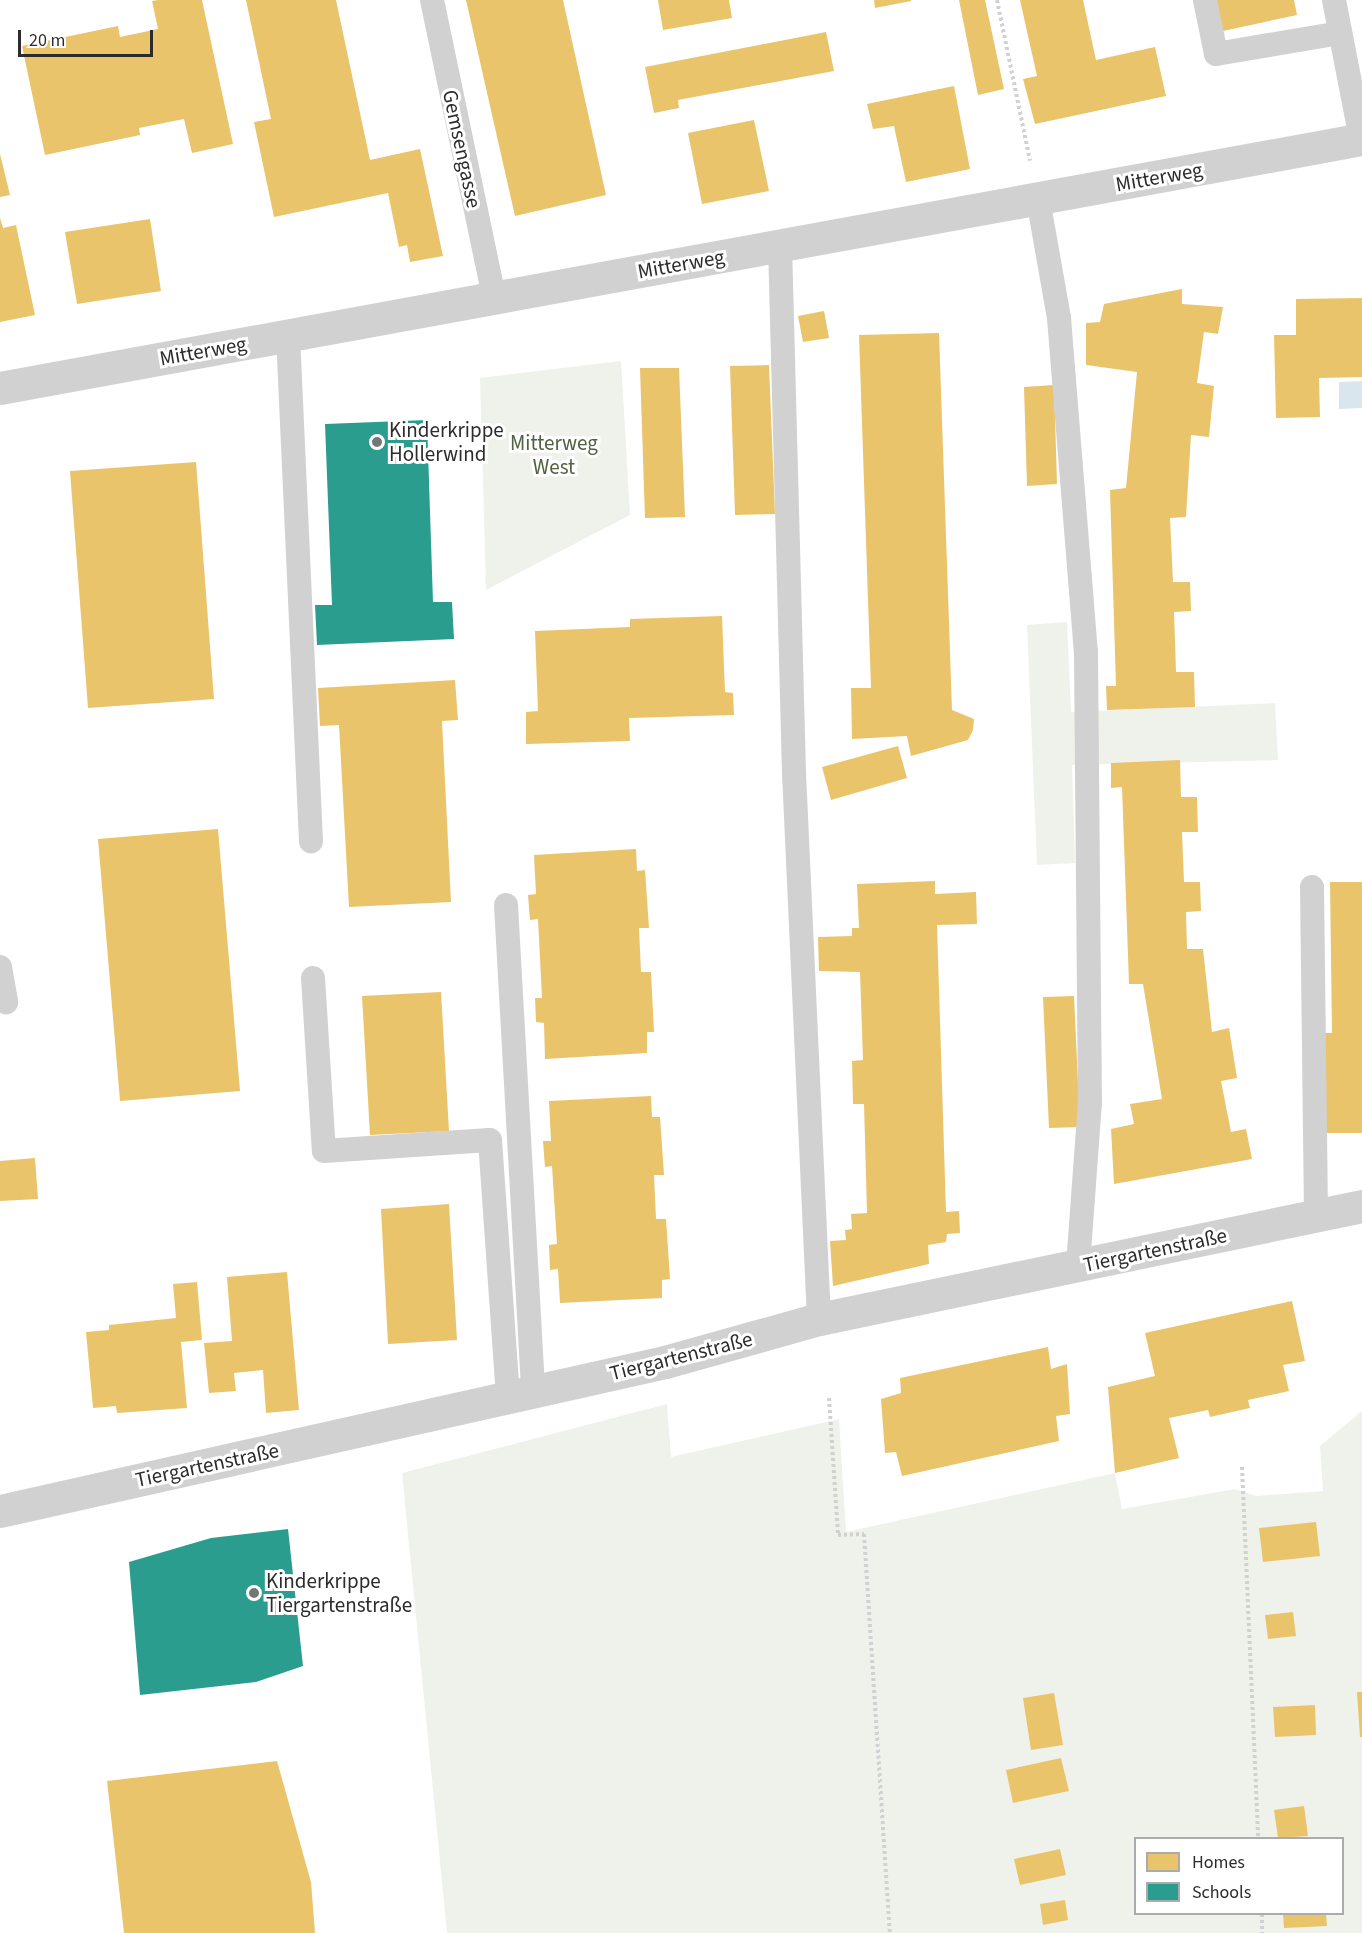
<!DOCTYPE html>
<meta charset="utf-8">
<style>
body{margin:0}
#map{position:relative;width:1362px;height:1933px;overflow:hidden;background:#fff;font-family:"Source Sans 3",sans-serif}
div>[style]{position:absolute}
.green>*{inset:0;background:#eff2eb}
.water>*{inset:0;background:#d9e6ee}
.homes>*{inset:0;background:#e9c46a}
.schools>*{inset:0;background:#2a9d8f}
.path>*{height:4px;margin-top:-2px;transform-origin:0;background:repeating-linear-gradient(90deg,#d1d1d1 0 3px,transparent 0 6px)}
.service>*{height:24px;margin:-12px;padding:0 12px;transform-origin:12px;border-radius:12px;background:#d1d1d1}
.minor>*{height:33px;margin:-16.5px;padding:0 16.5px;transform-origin:16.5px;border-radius:16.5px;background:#d1d1d1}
.tertiary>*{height:33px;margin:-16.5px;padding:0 16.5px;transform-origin:16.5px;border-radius:16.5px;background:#d1d1d1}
.dots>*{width:16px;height:16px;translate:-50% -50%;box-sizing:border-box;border:3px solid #fff;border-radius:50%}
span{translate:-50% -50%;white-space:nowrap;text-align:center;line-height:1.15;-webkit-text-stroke:6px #fff;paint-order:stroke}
.street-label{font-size:21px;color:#2c2c2c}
.poi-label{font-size:21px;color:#2c2c2c}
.left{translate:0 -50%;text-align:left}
.park-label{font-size:21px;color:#50623f}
.legend{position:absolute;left:1134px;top:1837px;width:210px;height:78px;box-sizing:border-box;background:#fff;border:2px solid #ababab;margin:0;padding:8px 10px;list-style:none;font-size:18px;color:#2c2c2c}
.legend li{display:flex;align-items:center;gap:12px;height:30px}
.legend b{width:30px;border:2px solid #ababab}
.scale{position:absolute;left:18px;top:30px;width:135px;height:27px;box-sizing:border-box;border:3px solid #2c2c2c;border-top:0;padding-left:8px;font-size:18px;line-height:21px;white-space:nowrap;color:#2c2c2c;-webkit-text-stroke:4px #fff;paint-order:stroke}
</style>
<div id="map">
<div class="green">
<i style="clip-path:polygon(621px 361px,630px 515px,486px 590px,480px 378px)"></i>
<i style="clip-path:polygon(1067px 622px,1071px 712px,1275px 703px,1278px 760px,1072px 765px,1075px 863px,1037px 865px,1027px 625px)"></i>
<i style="clip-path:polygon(evenodd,667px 1404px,671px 1457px,839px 1419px,846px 1532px,1115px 1473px,1122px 1509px,1235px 1489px,1256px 1496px,1323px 1491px,1320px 1446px,1362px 1411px,1362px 1933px,447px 1933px,402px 1473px,667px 1404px,1136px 1838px,1342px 1838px,1342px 1914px,1136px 1914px,1136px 1838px)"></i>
</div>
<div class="water">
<i style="clip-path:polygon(1362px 381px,1362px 408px,1339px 409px,1339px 382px)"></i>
</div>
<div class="homes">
<i style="clip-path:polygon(158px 0,202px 0,233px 144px,192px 153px,184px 119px,139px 128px,140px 135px,45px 155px,22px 46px,118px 26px,120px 37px,158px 29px,152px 1px)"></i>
<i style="clip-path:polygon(246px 0,336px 0,370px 160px,420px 149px,443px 256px,410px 262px,407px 245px,399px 247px,388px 193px,274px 217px,254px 122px,271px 119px)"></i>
<i style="clip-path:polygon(466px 0,563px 0,606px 195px,515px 216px)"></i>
<i style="clip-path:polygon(658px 0,729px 0,732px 18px,663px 30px)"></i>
<i style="clip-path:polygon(874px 0,911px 0,911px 1px,875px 8px)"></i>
<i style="clip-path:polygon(959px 0,985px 0,1004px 89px,978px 95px)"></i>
<i style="clip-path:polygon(1020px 0,1083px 0,1096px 60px,1155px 47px,1166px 96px,1035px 124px,1023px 79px,1037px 76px)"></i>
<i style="clip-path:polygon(1212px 0,1294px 0,1297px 15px,1218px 32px)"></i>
<i style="clip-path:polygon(826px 32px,834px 71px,678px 100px,679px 108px,654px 113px,645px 67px)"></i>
<i style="clip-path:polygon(954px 86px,970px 169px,906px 182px,894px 126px,873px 129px,867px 104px)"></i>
<i style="clip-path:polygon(754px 120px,769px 191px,702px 204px,688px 133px)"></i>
<i style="clip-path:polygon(0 154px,10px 195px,0 197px)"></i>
<i style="clip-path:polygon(0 218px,3px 228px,16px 225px,35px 315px,0 322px)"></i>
<i style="clip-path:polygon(150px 219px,161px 291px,77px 304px,65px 232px)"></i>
<i style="clip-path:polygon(1182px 289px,1182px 304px,1223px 307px,1218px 334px,1204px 332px,1197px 383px,1214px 386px,1209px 437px,1191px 435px,1186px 517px,1170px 518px,1173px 582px,1190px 582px,1191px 611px,1174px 612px,1176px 672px,1194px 672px,1195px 707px,1107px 710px,1106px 686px,1116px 686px,1110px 490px,1126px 488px,1137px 372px,1086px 365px,1086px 323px,1100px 322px,1104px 304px)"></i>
<i style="clip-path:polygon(1362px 298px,1362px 377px,1319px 378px,1320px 417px,1276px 418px,1274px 335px,1296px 335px,1296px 299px)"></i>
<i style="clip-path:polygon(824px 311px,829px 338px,803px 342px,798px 316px)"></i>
<i style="clip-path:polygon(939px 333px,952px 710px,974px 719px,973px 730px,968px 740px,911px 756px,907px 736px,852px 739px,851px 688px,871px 688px,859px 335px)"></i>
<i style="clip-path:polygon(769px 365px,775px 514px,735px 515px,730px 366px)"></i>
<i style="clip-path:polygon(640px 368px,679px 368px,685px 517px,645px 518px)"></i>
<i style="clip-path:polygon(1054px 385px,1057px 484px,1027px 486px,1024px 387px)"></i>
<i style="clip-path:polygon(196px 462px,214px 699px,88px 708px,70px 471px)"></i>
<i style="clip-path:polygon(722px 616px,725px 692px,733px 693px,734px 715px,629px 718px,630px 741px,526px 744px,526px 712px,538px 711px,535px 631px,630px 627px,630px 619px)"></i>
<i style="clip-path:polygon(455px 680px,458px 720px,442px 721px,451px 902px,349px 907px,339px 725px,320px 726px,318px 688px)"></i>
<i style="clip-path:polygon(898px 746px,907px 778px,831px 800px,822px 767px)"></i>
<i style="clip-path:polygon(1180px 760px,1181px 797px,1197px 797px,1198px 832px,1182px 832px,1184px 882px,1200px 882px,1201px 911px,1186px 912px,1187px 949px,1203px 949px,1212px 1032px,1229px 1028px,1237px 1078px,1221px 1081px,1231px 1132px,1246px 1129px,1252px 1159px,1114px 1184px,1111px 1129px,1134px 1124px,1130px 1104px,1162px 1099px,1143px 984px,1129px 984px,1122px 787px,1111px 788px,1111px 763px)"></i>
<i style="clip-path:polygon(218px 829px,240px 1091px,120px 1101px,98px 839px)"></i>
<i style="clip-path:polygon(636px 849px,637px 871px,645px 870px,649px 928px,639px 928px,641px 972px,651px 972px,654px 1032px,647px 1032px,647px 1053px,545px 1059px,544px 1023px,536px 1022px,535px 998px,542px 998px,538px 919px,530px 920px,528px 895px,536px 894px,534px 855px)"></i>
<i style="clip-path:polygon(935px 881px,935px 894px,976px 892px,977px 924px,937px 925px,946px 1212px,959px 1211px,960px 1233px,947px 1234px,946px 1242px,928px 1245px,929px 1264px,833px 1286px,830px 1241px,846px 1240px,845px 1230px,852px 1229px,851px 1214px,867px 1213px,864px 1104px,853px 1104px,852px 1061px,863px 1060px,860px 972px,819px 971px,818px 937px,852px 936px,852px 928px,859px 928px,857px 884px)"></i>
<i style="clip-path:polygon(1330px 882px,1362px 882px,1362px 1133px,1322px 1133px,1321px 1033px,1332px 1033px)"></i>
<i style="clip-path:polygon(441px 992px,449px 1131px,370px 1135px,362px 996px)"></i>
<i style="clip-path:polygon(1074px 996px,1080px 1127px,1049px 1128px,1043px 997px)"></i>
<i style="clip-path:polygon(651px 1096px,652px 1117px,660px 1117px,664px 1175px,654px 1175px,656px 1219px,666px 1219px,670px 1279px,662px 1280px,662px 1298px,560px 1303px,558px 1269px,550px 1270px,549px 1245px,557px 1244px,552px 1166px,545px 1167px,543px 1141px,551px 1141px,549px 1101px)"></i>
<i style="clip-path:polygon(35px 1158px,38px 1199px,0 1201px,0 1161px)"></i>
<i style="clip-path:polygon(449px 1204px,457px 1340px,388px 1344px,381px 1209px)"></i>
<i style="clip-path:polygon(287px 1272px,299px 1410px,266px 1413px,263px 1370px,234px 1373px,236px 1391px,209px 1393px,204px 1343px,232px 1341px,227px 1277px)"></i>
<i style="clip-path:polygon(197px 1282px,202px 1340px,181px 1342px,187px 1408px,117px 1413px,116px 1406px,93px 1408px,86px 1332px,109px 1330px,109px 1325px,176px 1318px,173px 1284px)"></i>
<i style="clip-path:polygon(1292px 1301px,1305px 1361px,1283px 1365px,1289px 1391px,1248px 1400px,1250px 1408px,1210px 1417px,1208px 1410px,1169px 1418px,1179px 1458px,1115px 1473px,1108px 1387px,1155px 1376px,1145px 1333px)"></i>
<i style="clip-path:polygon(1048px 1347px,1051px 1369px,1067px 1364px,1070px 1414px,1056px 1416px,1059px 1441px,902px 1476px,896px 1452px,885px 1453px,881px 1399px,901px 1393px,900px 1378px)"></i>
<i style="clip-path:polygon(1316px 1522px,1320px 1556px,1263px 1562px,1259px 1528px)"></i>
<i style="clip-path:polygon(1293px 1612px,1296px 1636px,1268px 1639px,1265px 1615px)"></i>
<i style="clip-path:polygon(1357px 1692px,1362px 1692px,1362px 1737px,1360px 1737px)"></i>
<i style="clip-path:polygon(1054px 1693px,1063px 1745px,1031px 1750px,1023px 1698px)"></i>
<i style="clip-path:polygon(1315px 1705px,1316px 1735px,1275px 1737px,1273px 1707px)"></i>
<i style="clip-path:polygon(1061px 1758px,1069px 1791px,1013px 1803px,1006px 1770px)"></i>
<i style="clip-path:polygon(277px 1761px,311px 1882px,315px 1933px,124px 1933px,107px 1781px)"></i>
<i style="clip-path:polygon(1304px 1806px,1308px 1836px,1278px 1838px,1274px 1810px)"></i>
<i style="clip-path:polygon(1060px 1849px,1066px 1875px,1020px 1885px,1014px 1859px)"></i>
<i style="clip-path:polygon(1065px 1900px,1068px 1920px,1043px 1925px,1040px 1904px)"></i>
<i style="clip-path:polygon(1283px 1914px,1326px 1914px,1327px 1926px,1284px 1928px)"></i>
</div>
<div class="schools">
<i style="clip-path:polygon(427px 420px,433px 602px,452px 602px,454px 639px,317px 645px,315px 605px,332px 605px,325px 424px)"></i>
<i style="clip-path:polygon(288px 1529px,303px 1666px,256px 1682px,140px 1695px,129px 1562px,211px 1538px)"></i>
</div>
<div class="path">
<i style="left:997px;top:0;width:164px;rotate:78.4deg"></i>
<i style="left:829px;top:1398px;width:137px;rotate:86.2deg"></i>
<i style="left:838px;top:1535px;width:26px;rotate:-2deg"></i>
<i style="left:864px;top:1534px;width:400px;rotate:86.3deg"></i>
<i style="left:1242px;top:1467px;width:371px;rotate:87.5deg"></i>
<i style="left:1262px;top:1914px;width:19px;rotate:90deg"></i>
</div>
<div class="service">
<i style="left:432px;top:0;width:304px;rotate:78.2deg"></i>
<i style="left:1205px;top:0;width:55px;rotate:78.5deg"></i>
<i style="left:1216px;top:54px;width:126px;rotate:-9.6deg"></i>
<i style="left:1334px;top:0;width:142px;rotate:79deg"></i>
<i style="left:1038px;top:199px;width:121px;rotate:80deg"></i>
<i style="left:1059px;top:318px;width:335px;rotate:85.4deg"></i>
<i style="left:1086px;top:652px;width:450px;rotate:89.5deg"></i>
<i style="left:1090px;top:1102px;width:164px;rotate:94.2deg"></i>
<i style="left:780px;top:245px;width:528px;rotate:88.48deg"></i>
<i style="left:794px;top:773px;width:547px;rotate:87.38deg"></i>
<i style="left:288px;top:335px;width:507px;rotate:87.4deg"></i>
<i style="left:1312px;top:887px;width:329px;rotate:89.3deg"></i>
<i style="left:506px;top:905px;width:487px;rotate:86.8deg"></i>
<i style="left:0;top:967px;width:36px;rotate:80deg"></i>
<i style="left:313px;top:978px;width:173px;rotate:86.4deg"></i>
<i style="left:324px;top:1151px;width:166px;rotate:-3.8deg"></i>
<i style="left:490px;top:1140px;width:258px;rotate:86deg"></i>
</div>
<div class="minor">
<i style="left:0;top:1511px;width:681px;rotate:-12.63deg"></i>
<i style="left:665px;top:1362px;width:160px;rotate:-15.6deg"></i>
<i style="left:819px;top:1319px;width:555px;rotate:-11.76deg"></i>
</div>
<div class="tertiary">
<i style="left:0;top:388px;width:1385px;rotate:-10.36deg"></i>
</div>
<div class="dots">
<i style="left:377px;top:442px;background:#767676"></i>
<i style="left:254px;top:1593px;background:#767676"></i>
</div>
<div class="street-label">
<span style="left:462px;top:149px;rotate:78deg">Gemsengasse</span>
<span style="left:1159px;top:177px;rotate:-10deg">Mitterweg</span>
<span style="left:681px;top:264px;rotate:-10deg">Mitterweg</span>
<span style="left:203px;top:351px;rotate:-10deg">Mitterweg</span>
<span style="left:1155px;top:1250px;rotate:-12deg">Tiergartenstraße</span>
<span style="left:681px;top:1356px;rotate:-14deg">Tiergartenstraße</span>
<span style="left:207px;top:1465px;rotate:-12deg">Tiergartenstraße</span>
</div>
<div class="poi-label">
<span class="left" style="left:389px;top:442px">Kinderkrippe<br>Hollerwind</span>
<span class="left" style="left:266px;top:1593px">Kinderkrippe<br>Tiergartenstraße</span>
</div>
<div class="park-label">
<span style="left:554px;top:455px">Mitterweg<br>West</span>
</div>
<ul class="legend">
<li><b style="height:16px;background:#e9c46a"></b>Homes</li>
<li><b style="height:16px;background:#2a9d8f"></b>Schools</li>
</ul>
<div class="scale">20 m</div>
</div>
